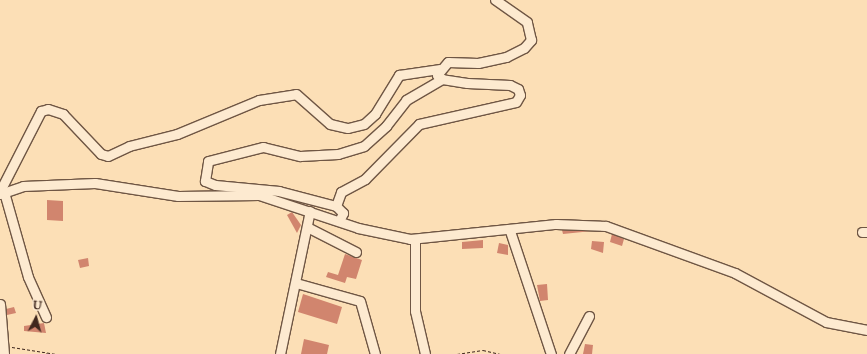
<!DOCTYPE html>
<style>
body{margin:0}
#map{position:relative;width:867px;height:354px;overflow:hidden;background:#fcdfb6;font-family:"IM FELL Double Pica",serif}
div>[style]{position:absolute}
.building>*{inset:0;background:#d1856e}
.path>*{height:1px;margin-top:-0.5px;transform-origin:0;background:repeating-linear-gradient(90deg,#40281e 0 3px,transparent 0 5px)}
.roads{filter:drop-shadow(1px 0 #6f5644) drop-shadow(-1px 0 #6f5644) drop-shadow(0 1px #6f5644) drop-shadow(0 -1px #6f5644)}
.minor>*{height:9px;margin:-4.5px;padding:0 4.5px;transform-origin:4.5px;border-radius:4.5px;background:#fdead0}
span{translate:-50% -50%;white-space:nowrap;text-align:center;line-height:1.15;-webkit-text-stroke:3px #fdead0;paint-order:stroke}
.north{position:absolute;left:16px;top:298px;width:40px;height:40px;-webkit-text-stroke:3px #fdead0;paint-order:stroke;rotate:6deg;font-size:11px;font-weight:700;line-height:16px;text-align:center;color:#40281e}
.north::after{content:'';display:block;margin:auto;width:14px;height:18px;background:#40281e;clip-path:polygon(50% 0,100% 100%,50% 72%,0 100%)}
</style>
<div id="map">
<div class="building">
<i style="clip-path:polygon(47px 200px,63px 201px,63px 221px,47px 220px)"></i>
<i style="clip-path:polygon(292px 212px,301px 225px,297px 233px,287px 215px)"></i>
<i style="clip-path:polygon(562px 230px,592px 231px,563px 234px)"></i>
<i style="clip-path:polygon(612px 234px,624px 239px,622px 246px,610px 242px)"></i>
<i style="clip-path:polygon(483px 240px,483px 248px,462px 249px,462px 242px)"></i>
<i style="clip-path:polygon(592px 241px,604px 242px,603px 253px,591px 249px)"></i>
<i style="clip-path:polygon(499px 243px,508px 245px,508px 255px,497px 253px)"></i>
<i style="clip-path:polygon(345px 254px,362px 260px,356px 279px,347px 277px,345px 283px,326px 277px,328px 272px,338px 275px)"></i>
<i style="clip-path:polygon(88px 258px,89px 266px,80px 268px,78px 260px)"></i>
<i style="clip-path:polygon(547px 284px,548px 300px,540px 301px,537px 285px)"></i>
<i style="clip-path:polygon(303px 294px,342px 307px,337px 324px,298px 312px)"></i>
<i style="clip-path:polygon(14px 307px,16px 313px,7px 315px,6px 309px)"></i>
<i style="clip-path:polygon(44px 323px,46px 333px,24px 331px,24px 326px)"></i>
<i style="clip-path:polygon(304px 339px,329px 345px,327px 354px,301px 354px)"></i>
<i style="clip-path:polygon(585px 344px,593px 345px,592px 354px,583px 354px)"></i>
</div>
<div class="path">
<i style="left:12px;top:347px;width:45px;rotate:9deg"></i>
<i style="left:457px;top:354px;width:26px;rotate:-9deg"></i>
<i style="left:483px;top:350px;width:18px;rotate:13deg"></i>
</div>
<div class="roads">
<div class="minor">
<i style="left:0;top:191px;width:90px;rotate:-62.9deg"></i>
<i style="left:41px;top:111px;width:7px;rotate:-16deg"></i>
<i style="left:48px;top:109px;width:16px;rotate:18deg"></i>
<i style="left:63px;top:114px;width:55px;rotate:46.5deg"></i>
<i style="left:101px;top:154px;width:7px;rotate:16deg"></i>
<i style="left:108px;top:156px;width:23px;rotate:-25deg"></i>
<i style="left:129px;top:146px;width:49px;rotate:-14deg"></i>
<i style="left:177px;top:134px;width:89px;rotate:-22.5deg"></i>
<i style="left:259px;top:100px;width:37px;rotate:-9deg"></i>
<i style="left:296px;top:94px;width:45px;rotate:41.4deg"></i>
<i style="left:330px;top:124px;width:18px;rotate:13deg"></i>
<i style="left:348px;top:128px;width:16px;rotate:-14deg"></i>
<i style="left:364px;top:124px;width:15px;rotate:-42deg"></i>
<i style="left:375px;top:114px;width:46px;rotate:-58.4deg"></i>
<i style="left:399px;top:75px;width:40px;rotate:-8.5deg"></i>
<i style="left:4px;top:192px;width:88px;rotate:74.2deg"></i>
<i style="left:28px;top:277px;width:44px;rotate:65.8deg"></i>
<i style="left:0;top:194px;width:24px;rotate:-19deg"></i>
<i style="left:23px;top:186px;width:72px;rotate:-2.4deg"></i>
<i style="left:95px;top:183px;width:84px;rotate:8.9deg"></i>
<i style="left:178px;top:196px;width:81px;rotate:-0.7deg"></i>
<i style="left:259px;top:195px;width:104px;rotate:18.4deg"></i>
<i style="left:358px;top:228px;width:53px;rotate:11.9deg"></i>
<i style="left:410px;top:239px;width:147px;rotate:-5.9deg"></i>
<i style="left:556px;top:224px;width:50px;rotate:2.3deg"></i>
<i style="left:606px;top:226px;width:137px;rotate:20deg"></i>
<i style="left:735px;top:273px;width:103px;rotate:28.3deg"></i>
<i style="left:826px;top:322px;width:42px;rotate:11deg"></i>
<i style="left:336px;top:206px;width:15px;rotate:-70deg"></i>
<i style="left:341px;top:192px;width:27px;rotate:-28deg"></i>
<i style="left:365px;top:179px;width:77px;rotate:-45.5deg"></i>
<i style="left:419px;top:124px;width:99px;rotate:-12.8deg"></i>
<i style="left:516px;top:102px;width:8px;rotate:-60deg"></i>
<i style="left:520px;top:95px;width:6px;rotate:-108deg"></i>
<i style="left:518px;top:89px;width:9px;rotate:-153deg"></i>
<i style="left:510px;top:85px;width:43px;rotate:-177.3deg"></i>
<i style="left:467px;top:83px;width:25px;rotate:-171deg"></i>
<i style="left:442px;top:79px;width:6px;rotate:-141deg"></i>
<i style="left:437px;top:75px;width:17px;rotate:-50deg"></i>
<i style="left:448px;top:62px;width:30px;rotate:2deg"></i>
<i style="left:478px;top:63px;width:29px;rotate:-12deg"></i>
<i style="left:506px;top:57px;width:20px;rotate:-27deg"></i>
<i style="left:524px;top:48px;width:11px;rotate:-49deg"></i>
<i style="left:531px;top:40px;width:18px;rotate:-103deg"></i>
<i style="left:527px;top:22px;width:39px;rotate:-145deg"></i>
<i style="left:339px;top:221px;width:9px;rotate:-63deg"></i>
<i style="left:343px;top:213px;width:10px;rotate:-135deg"></i>
<i style="left:336px;top:206px;width:59px;rotate:-165.3deg"></i>
<i style="left:279px;top:191px;width:64px;rotate:-174.6deg"></i>
<i style="left:215px;top:185px;width:11px;rotate:-158deg"></i>
<i style="left:205px;top:181px;width:20px;rotate:-81deg"></i>
<i style="left:208px;top:161px;width:57px;rotate:-14.3deg"></i>
<i style="left:263px;top:147px;width:38px;rotate:14deg"></i>
<i style="left:300px;top:156px;width:38px;rotate:-3deg"></i>
<i style="left:338px;top:154px;width:27px;rotate:-17deg"></i>
<i style="left:364px;top:146px;width:30px;rotate:-42deg"></i>
<i style="left:386px;top:126px;width:33px;rotate:-52deg"></i>
<i style="left:406px;top:100px;width:42px;rotate:-30.3deg"></i>
<i style="left:307px;top:227px;width:55px;rotate:27deg"></i>
<i style="left:510px;top:231px;width:130px;rotate:71.6deg"></i>
<i style="left:862px;top:232px;width:5px"></i>
<i style="left:415px;top:239px;width:72px;rotate:90deg"></i>
<i style="left:415px;top:311px;width:44px;rotate:76.9deg"></i>
<i style="left:296px;top:283px;width:66px;rotate:15.7deg"></i>
<i style="left:360px;top:301px;width:55px;rotate:74.2deg"></i>
<i style="left:0;top:304px;width:50px;rotate:85.4deg"></i>
<i style="left:280px;top:354px;width:146px;rotate:-78.2deg"></i>
<i style="left:569px;top:354px;width:43px;rotate:-62.2deg"></i>
</div>
</div>
<div class="north">U</div>
</div>
